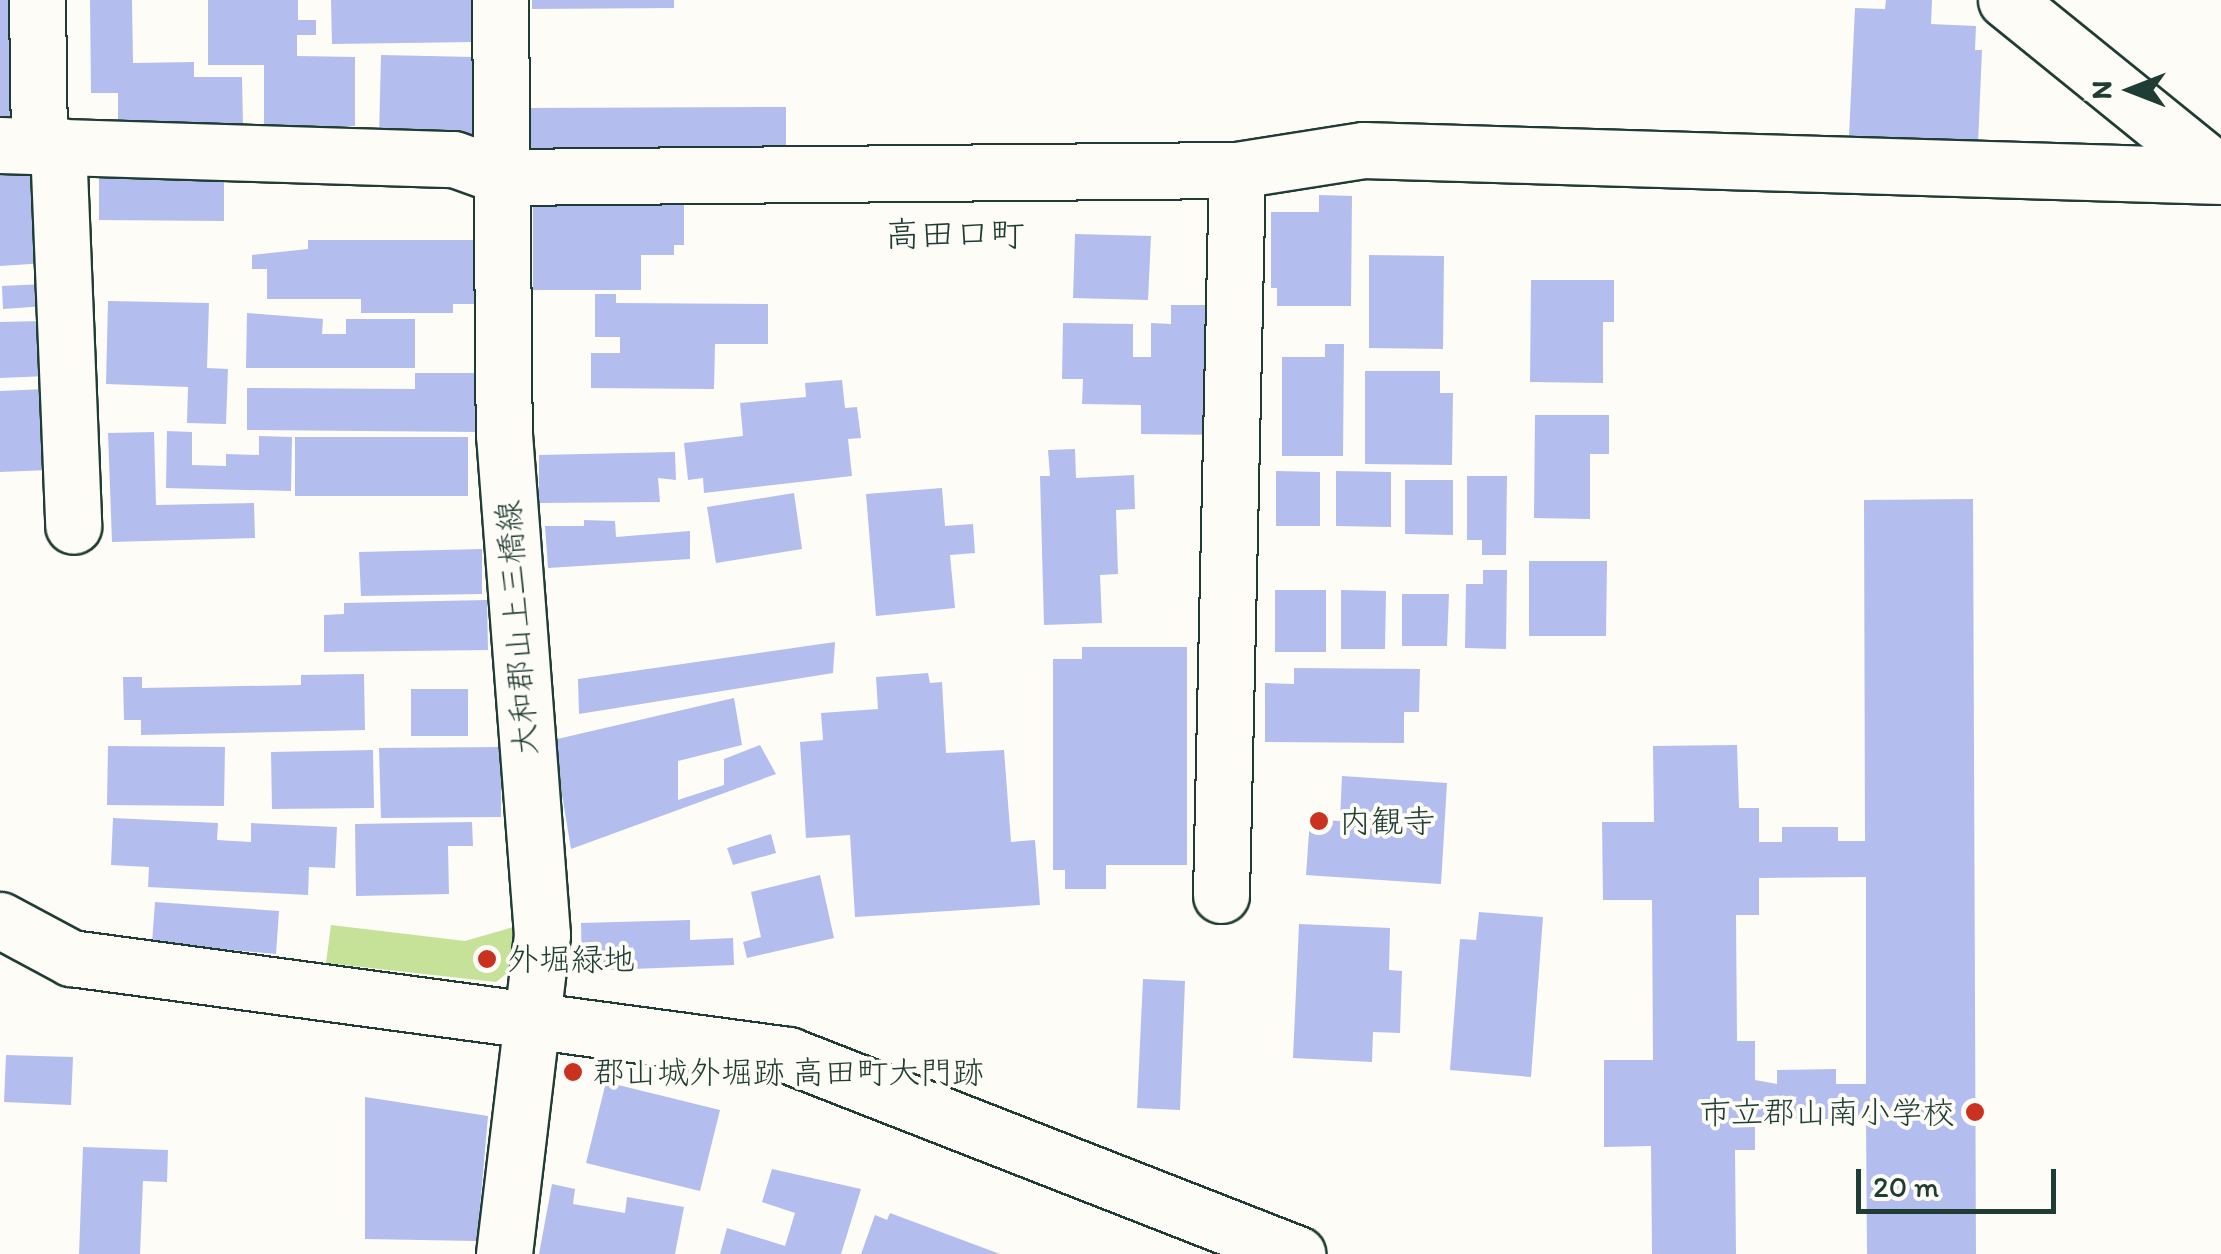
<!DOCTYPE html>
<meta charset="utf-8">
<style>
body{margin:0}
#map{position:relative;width:2221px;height:1254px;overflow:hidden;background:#fdfcf7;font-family:Itim,"Klee One",sans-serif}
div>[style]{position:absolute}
.green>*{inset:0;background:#c6e299}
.building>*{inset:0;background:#b3beef}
.roads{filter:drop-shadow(2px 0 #1f3d34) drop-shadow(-2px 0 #1f3d34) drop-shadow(0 2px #1f3d34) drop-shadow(0 -2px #1f3d34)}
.pedestrian>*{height:55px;margin:-27.5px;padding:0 27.5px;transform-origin:27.5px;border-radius:27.5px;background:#fdfcf7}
.minor>*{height:55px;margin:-27.5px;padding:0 27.5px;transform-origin:27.5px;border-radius:27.5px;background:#fdfcf7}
.secondary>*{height:55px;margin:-27.5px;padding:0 27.5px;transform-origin:27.5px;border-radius:27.5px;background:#fdfcf7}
.dots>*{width:28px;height:28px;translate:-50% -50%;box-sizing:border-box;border:5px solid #fdfcf7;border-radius:50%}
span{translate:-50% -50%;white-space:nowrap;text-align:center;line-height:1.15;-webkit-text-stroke:8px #fdfcf7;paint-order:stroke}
.street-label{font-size:32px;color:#1f3d34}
.poi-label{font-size:32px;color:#1f3d34}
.left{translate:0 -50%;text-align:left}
.right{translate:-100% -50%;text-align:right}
.neighbourhood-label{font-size:35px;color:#1f3d34}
.north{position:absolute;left:2081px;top:40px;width:100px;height:100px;-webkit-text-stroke:8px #fdfcf7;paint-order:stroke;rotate:270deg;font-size:28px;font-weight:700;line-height:40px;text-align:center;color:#1f3d34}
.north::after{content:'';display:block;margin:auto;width:35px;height:45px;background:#1f3d34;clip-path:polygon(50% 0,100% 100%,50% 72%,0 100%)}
.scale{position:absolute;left:1856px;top:1169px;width:200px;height:45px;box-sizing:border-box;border:5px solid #1f3d34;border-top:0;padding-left:12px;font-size:30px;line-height:35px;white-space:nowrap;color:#1f3d34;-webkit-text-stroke:8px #fdfcf7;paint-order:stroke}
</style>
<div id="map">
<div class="green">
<i style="clip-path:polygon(331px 925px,465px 941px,513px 927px,512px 969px,496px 982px,326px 963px)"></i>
</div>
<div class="building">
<i style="clip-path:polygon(0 0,8px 0,11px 126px,0 126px)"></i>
<i style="clip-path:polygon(90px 0,132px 0,133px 63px,194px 62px,194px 77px,242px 77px,243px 126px,118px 127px,118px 93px,91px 93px)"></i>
<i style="clip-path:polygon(208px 0,298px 0,298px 20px,316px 20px,316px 35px,297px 35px,297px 56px,355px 57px,355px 126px,264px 126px,264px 65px,208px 65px)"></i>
<i style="clip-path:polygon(331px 0,471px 0,472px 42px,332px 44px)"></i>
<i style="clip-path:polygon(532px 0,674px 0,674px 8px,532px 9px)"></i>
<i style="clip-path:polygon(1886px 0,1932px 0,1931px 24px,1976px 26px,1975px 50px,1982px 50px,1978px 144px,1849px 136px,1855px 8px,1885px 9px)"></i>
<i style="clip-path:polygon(381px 55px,474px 57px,473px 140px,379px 138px)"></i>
<i style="clip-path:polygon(786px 107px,786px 163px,531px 164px,531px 108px)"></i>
<i style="clip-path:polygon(39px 173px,45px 263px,0 266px,0 175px)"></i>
<i style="clip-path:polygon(99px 178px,224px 178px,224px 221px,99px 220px)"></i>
<i style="clip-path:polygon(1319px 195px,1352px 196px,1351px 306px,1277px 306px,1277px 288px,1271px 288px,1271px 212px,1319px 212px)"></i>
<i style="clip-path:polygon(533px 200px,684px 200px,684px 245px,674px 245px,674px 255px,641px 255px,641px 290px,533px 290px)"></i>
<i style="clip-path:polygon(1075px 234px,1151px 236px,1148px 300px,1073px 298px)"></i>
<i style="clip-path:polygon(308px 240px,474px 240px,474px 304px,453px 304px,453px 313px,361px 313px,361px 299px,267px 299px,267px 269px,252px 269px,252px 255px,308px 249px)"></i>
<i style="clip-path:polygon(1369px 255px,1444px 256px,1443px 349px,1369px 348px)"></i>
<i style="clip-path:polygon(1531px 280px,1614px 280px,1614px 322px,1603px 322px,1603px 383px,1530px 382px)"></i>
<i style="clip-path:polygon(45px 284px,46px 306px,3px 309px,2px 286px)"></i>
<i style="clip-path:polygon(595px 294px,616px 294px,616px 303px,768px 304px,768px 344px,715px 344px,714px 389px,591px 388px,591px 353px,620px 353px,620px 337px,595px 337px)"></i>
<i style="clip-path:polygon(108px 301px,209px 303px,207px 368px,228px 369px,226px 424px,187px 423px,188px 387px,106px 384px)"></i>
<i style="clip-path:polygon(1171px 305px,1226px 305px,1225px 435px,1141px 434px,1141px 405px,1082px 404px,1083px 379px,1062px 379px,1063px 323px,1133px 324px,1133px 357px,1151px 357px,1151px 323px,1171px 324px)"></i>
<i style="clip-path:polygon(247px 313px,323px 319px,322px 334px,346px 334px,346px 319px,415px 319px,415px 368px,246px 368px)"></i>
<i style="clip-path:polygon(44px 321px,47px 376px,0 378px,0 322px)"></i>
<i style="clip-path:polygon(1325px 344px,1344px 344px,1343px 456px,1282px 456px,1282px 357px,1325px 357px)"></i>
<i style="clip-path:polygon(1365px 371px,1440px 371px,1440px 393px,1453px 393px,1452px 465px,1365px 464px)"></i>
<i style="clip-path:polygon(415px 373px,477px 373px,477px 432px,247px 430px,247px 388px,415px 389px)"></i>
<i style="clip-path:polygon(842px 380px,845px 408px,857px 407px,861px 438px,848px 439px,852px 476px,704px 493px,703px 478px,688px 480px,684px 443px,743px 436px,740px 403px,806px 397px,805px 383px)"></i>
<i style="clip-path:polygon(46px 389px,49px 470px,0 472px,0 391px)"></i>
<i style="clip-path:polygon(1535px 415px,1609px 415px,1609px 454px,1590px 454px,1590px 519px,1534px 518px)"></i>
<i style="clip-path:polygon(167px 431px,192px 432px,192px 465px,226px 466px,226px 454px,259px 455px,259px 436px,292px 437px,291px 491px,166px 488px)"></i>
<i style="clip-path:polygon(154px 432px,156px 505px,254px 503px,255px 538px,112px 542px,108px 433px)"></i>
<i style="clip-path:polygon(295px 437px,468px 437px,468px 496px,295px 496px)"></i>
<i style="clip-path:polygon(1075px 449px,1076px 478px,1134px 475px,1135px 509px,1116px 510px,1118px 574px,1100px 575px,1102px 623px,1044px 625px,1040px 476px,1050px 476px,1048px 450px)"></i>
<i style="clip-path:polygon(675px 452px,676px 480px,658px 478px,660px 502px,539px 503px,539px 455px)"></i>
<i style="clip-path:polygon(1276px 471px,1320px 472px,1320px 526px,1276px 526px)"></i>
<i style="clip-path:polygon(1336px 471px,1391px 472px,1391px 527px,1336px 526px)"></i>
<i style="clip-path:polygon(1467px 476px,1507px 476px,1506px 555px,1482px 555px,1482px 540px,1467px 540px)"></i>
<i style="clip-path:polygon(1405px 480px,1453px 480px,1453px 535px,1405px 534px)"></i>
<i style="clip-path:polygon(942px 488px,945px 526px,973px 524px,975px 553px,950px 555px,955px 608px,876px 616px,866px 494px)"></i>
<i style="clip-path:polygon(794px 493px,802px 549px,716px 563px,707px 507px)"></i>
<i style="clip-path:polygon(evenodd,1973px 499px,1976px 1254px,1867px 1254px,1866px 1119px,1755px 1119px,1755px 1150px,1735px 1150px,1736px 1254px,1652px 1254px,1651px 1146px,1604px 1147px,1604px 1060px,1653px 1060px,1652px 900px,1603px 900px,1602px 822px,1654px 822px,1653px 746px,1737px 745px,1739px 808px,1759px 808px,1759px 842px,1782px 842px,1782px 827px,1838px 827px,1838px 841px,1865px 841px,1864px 500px,1973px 499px,1866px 877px,1866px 1084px,1836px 1084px,1836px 1069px,1777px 1070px,1777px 1084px,1755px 1080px,1755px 1041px,1737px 1041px,1736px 915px,1759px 915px,1759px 878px,1866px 877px)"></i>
<i style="clip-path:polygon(584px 520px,615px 521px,616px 537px,690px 531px,690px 559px,548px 568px,545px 526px,584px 526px)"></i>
<i style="clip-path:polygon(482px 549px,482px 594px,361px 596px,359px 552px)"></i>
<i style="clip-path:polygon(1529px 561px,1607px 561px,1606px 636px,1529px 636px)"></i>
<i style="clip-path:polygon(1483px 570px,1507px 570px,1506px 649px,1465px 648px,1466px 584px,1483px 584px)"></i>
<i style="clip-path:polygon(1275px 590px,1326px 590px,1326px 652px,1275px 652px)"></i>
<i style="clip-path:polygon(1341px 590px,1386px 591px,1385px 649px,1341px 649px)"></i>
<i style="clip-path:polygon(1402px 594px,1449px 594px,1447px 646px,1402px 646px)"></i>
<i style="clip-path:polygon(487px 600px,488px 650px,324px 652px,324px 615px,344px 614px,344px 603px)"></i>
<i style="clip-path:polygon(835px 642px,833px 673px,579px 714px,578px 679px)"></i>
<i style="clip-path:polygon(1082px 647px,1187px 647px,1187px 865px,1106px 865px,1106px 889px,1065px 889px,1065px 870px,1053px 870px,1053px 659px,1082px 659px)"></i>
<i style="clip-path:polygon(1294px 668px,1420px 669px,1419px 712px,1404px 712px,1404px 743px,1265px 742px,1265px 683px,1294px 684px)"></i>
<i style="clip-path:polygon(928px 673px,930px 683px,942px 682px,946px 753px,1004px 750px,1011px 842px,1035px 840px,1040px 905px,855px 917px,850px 835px,806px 838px,800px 742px,823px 740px,821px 713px,878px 709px,876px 677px)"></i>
<i style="clip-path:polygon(364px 674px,365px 730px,141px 735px,141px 720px,124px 720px,123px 677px,142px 677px,142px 688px,301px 685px,301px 675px)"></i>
<i style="clip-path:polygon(411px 689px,468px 689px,468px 736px,411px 736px)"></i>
<i style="clip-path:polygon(734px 698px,742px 745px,678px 761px,678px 800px,724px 785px,724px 759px,760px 745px,776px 774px,571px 849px,553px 740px)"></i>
<i style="clip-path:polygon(108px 746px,225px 747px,224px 806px,107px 805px)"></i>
<i style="clip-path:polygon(501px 747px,501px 817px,381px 818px,379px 748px)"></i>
<i style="clip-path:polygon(373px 750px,374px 808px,272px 809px,271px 752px)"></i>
<i style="clip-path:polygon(1342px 776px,1447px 783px,1441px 884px,1306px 875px,1310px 819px,1340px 821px)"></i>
<i style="clip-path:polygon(113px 818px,218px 823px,217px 840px,251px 842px,251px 823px,337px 827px,335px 868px,309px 867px,308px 895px,148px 887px,149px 867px,111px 865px)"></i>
<i style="clip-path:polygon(472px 822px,473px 846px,448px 846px,449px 894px,356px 896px,355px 824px)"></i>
<i style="clip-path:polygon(771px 834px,776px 853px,733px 865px,727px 848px)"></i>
<i style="clip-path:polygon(820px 875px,834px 938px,747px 958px,743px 942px,761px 937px,751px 892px)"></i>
<i style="clip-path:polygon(155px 902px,279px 911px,276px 954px,152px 943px)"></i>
<i style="clip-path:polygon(1479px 912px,1543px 917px,1531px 1077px,1450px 1070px,1460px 939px,1476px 940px)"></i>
<i style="clip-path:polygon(690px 920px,690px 940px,733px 938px,734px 965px,582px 971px,581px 923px)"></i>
<i style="clip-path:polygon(1299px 924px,1390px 928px,1389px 970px,1402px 971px,1400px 1033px,1373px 1032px,1372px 1062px,1293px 1058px)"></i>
<i style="clip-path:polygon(1143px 979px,1185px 981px,1180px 1110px,1137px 1108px)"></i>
<i style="clip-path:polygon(6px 1055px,73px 1057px,71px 1105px,4px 1102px)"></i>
<i style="clip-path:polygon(606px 1082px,720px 1110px,700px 1191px,586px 1163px)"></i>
<i style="clip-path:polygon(365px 1097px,488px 1116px,477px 1241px,365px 1239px)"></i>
<i style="clip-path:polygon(83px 1147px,168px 1150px,167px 1182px,143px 1181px,140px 1254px,79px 1254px)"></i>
<i style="clip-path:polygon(772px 1169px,861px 1189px,841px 1254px,720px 1254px,727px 1228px,785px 1246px,795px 1213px,762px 1202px)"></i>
<i style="clip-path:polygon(552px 1184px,575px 1189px,573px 1204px,625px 1213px,627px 1197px,684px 1207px,675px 1254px,539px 1254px)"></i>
<i style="clip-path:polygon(890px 1213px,1000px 1254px,861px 1254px,875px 1215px,887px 1220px)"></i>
</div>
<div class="roads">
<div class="pedestrian">
<i style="left:0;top:920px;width:81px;rotate:28.2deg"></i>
<i style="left:71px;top:958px;width:724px;rotate:7.7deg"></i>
<i style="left:788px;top:1055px;width:547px;rotate:21.35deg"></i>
</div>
<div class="minor">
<i style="left:37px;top:0;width:144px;rotate:89.2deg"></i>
<i style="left:2006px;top:0;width:277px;rotate:39deg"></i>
<i style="left:0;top:145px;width:454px;rotate:1.8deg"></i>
<i style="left:454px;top:159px;width:53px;rotate:19.8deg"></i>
<i style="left:504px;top:177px;width:733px;rotate:-0.55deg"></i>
<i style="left:1237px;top:170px;width:128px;rotate:-9deg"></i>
<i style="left:1363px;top:150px;width:858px;rotate:1.74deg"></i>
<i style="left:58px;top:145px;width:381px;rotate:87.7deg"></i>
<i style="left:1221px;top:895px;width:725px;rotate:-88.74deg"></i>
</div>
<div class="secondary">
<i style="left:500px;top:0;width:434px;rotate:89.5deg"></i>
<i style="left:504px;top:434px;width:502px;rotate:85.66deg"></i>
<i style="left:542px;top:935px;width:321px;rotate:96.8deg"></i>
</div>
</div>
<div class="dots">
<i style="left:1319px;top:821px;background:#c8321e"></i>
<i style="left:487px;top:959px;background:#c8321e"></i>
<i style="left:573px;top:1072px;background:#c8321e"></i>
<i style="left:1975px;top:1112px;background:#c8321e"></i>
</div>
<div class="street-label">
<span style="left:517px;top:628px;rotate:-94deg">大和郡山上三橋線</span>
</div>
<div class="poi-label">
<span class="left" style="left:1339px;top:821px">内観寺</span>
<span class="left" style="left:507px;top:959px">外堀緑地</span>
<span class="left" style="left:593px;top:1072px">郡山城外堀跡 高田町大門跡</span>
<span class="right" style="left:1955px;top:1112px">市立郡山南小学校</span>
</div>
<div class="neighbourhood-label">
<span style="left:955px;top:234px">高田口町</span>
</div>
<div class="north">N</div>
<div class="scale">20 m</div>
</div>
